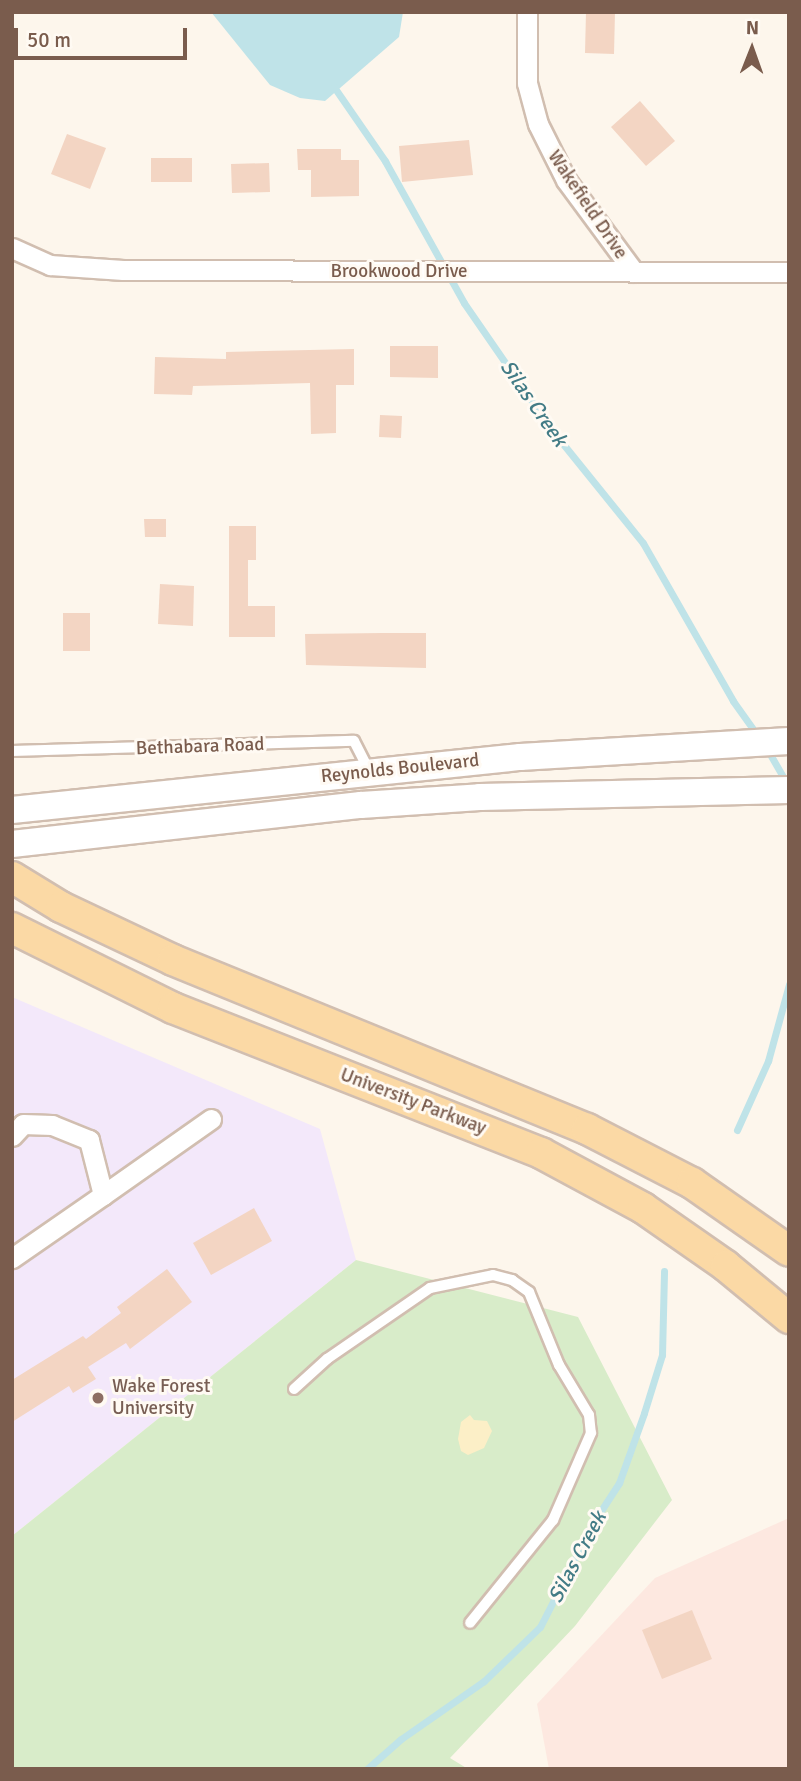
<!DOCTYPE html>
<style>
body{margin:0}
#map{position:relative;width:801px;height:1781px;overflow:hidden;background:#fdf6ec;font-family:Signika,sans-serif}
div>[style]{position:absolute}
.commercial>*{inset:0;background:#fde8e0}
.education>*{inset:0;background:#f3e8fa}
.green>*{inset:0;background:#d8ecc9}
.sand>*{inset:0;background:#fcefc7}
.water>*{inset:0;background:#bfe3e8}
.stream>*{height:7px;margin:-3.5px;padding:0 3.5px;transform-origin:3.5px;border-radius:3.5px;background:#bfe3e8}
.building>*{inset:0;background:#f3d5c3}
.roads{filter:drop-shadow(2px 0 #d1beb0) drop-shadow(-2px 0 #d1beb0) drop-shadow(0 2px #d1beb0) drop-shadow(0 -2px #d1beb0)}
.service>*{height:10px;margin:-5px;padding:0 5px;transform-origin:5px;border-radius:5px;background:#fff}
.minor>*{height:19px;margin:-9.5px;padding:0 9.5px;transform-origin:9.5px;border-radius:9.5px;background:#fff}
.secondary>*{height:26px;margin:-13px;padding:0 13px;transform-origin:13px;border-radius:13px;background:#fff}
.primary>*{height:30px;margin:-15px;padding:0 15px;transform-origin:15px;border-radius:15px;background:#fbd9a5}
.dots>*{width:19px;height:19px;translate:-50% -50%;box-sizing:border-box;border:4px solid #fffaf3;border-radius:50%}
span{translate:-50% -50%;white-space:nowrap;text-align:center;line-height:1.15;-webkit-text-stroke:6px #fffaf3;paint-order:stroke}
.street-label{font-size:19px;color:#7a5c4d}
.education-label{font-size:19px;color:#785e54}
.left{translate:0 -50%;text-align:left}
.water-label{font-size:21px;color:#437c86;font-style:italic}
.frame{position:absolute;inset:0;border:14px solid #7a5c4d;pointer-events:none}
.north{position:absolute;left:717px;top:14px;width:70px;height:70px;-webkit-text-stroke:5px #fffaf3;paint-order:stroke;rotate:1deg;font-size:19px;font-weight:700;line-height:28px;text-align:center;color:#7a5c4d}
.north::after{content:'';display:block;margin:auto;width:24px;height:32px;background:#7a5c4d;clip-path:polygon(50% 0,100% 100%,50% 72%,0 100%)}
.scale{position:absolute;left:14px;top:28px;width:173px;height:32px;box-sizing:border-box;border:4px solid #7a5c4d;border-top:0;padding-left:9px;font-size:21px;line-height:24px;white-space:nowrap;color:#7a5c4d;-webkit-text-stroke:5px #fffaf3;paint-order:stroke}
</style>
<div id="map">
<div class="commercial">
<i style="clip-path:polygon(789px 1518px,789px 1769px,549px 1769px,537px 1704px,655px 1578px)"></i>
</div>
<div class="education">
<i style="clip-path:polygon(12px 997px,320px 1129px,356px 1260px,12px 1536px)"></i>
</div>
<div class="green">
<i style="clip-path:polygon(356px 1260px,578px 1317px,672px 1500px,575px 1626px,450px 1758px,468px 1769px,12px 1769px,12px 1536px)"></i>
</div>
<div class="sand">
<i style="clip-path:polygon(470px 1415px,474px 1420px,487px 1421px,492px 1431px,484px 1448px,468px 1455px,461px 1451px,458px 1439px,461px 1422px)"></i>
</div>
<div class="water">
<i style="clip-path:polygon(211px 12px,403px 12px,399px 37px,325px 101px,300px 98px,270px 85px)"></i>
</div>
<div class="stream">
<i style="left:334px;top:87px;width:90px;rotate:55.4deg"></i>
<i style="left:385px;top:161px;width:162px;rotate:60.9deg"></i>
<i style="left:464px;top:303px;width:153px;rotate:55.4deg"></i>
<i style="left:551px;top:429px;width:146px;rotate:51.1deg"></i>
<i style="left:643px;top:543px;width:182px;rotate:60.3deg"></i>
<i style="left:733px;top:701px;width:43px;rotate:54.5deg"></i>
<i style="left:767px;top:749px;width:39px;rotate:60deg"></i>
<i style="left:737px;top:1130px;width:76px;rotate:-65.8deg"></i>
<i style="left:768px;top:1061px;width:80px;rotate:-74.7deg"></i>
<i style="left:367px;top:1769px;width:45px;rotate:-41.4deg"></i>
<i style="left:401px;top:1739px;width:101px;rotate:-34.9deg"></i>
<i style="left:484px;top:1681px;width:78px;rotate:-44deg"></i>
<i style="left:540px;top:1627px;width:117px;rotate:-63deg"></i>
<i style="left:593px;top:1523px;width:48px;rotate:-57deg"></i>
<i style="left:619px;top:1483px;width:74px;rotate:-70.3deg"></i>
<i style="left:644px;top:1413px;width:61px;rotate:-72.8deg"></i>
<i style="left:662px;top:1355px;width:84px;rotate:-88.6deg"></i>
</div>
<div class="building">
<i style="clip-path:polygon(586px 12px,615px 12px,614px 54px,585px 53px)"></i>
<i style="clip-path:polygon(640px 101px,675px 141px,646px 166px,611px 127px)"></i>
<i style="clip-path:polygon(67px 134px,106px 148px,90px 189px,51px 174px)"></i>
<i style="clip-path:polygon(469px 140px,473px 175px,402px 182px,399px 146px)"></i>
<i style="clip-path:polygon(297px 149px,341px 149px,341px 160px,359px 160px,359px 196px,311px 197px,311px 170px,298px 170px)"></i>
<i style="clip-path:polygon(151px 158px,192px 158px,192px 182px,151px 182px)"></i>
<i style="clip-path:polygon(269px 163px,270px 192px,232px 193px,231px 164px)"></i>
<i style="clip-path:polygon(390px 346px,438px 346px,438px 378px,390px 377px)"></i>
<i style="clip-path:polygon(354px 349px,354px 385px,336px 385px,336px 433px,311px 434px,310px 383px,193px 386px,192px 395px,154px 394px,155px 357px,226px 359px,226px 352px)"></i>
<i style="clip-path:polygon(380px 415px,402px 416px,401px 438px,379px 437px)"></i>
<i style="clip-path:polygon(144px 519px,166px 519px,166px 537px,145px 537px)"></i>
<i style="clip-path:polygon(229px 526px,256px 526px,256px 560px,248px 560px,248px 606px,275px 606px,275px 637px,229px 637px)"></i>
<i style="clip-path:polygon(160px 584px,194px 586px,193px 626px,158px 624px)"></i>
<i style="clip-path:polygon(63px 613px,90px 613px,90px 651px,63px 651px)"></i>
<i style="clip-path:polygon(382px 633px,426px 633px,426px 668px,306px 665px,305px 634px)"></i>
<i style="clip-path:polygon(254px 1208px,272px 1241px,211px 1275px,193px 1243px)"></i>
<i style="clip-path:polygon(167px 1269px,192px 1302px,130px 1349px,126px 1343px,88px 1367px,96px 1379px,73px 1393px,69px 1386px,12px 1422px,12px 1380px,83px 1336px,86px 1339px,121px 1313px,117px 1307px)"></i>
<i style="clip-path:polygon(692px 1610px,712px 1659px,662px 1679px,642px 1630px)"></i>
</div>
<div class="roads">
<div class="service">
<i style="left:12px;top:751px;width:342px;rotate:-1.7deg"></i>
<i style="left:354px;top:741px;width:35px;rotate:63deg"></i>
<i style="left:294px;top:1389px;width:45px;rotate:-42.3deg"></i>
<i style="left:327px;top:1359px;width:125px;rotate:-34.6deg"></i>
<i style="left:430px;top:1288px;width:64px;rotate:-11.7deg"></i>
<i style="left:493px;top:1275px;width:20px;rotate:15deg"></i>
<i style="left:512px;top:1280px;width:21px;rotate:35deg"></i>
<i style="left:529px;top:1292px;width:79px;rotate:67.7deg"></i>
<i style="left:559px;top:1365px;width:58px;rotate:59deg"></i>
<i style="left:589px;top:1415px;width:18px;rotate:84deg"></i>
<i style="left:591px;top:1433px;width:95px;rotate:113.6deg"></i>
<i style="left:553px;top:1520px;width:132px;rotate:128.9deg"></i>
</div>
<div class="minor">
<i style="left:527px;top:12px;width:71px;rotate:90deg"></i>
<i style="left:527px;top:83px;width:42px;rotate:75deg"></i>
<i style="left:538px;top:124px;width:63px;rotate:63.4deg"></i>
<i style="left:566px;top:180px;width:114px;rotate:53.5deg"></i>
<i style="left:12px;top:248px;width:42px;rotate:24.1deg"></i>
<i style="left:50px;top:265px;width:73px;rotate:3.9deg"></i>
<i style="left:123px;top:270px;width:666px;rotate:0.17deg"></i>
<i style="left:12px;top:1136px;width:16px;rotate:-47deg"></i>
<i style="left:23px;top:1124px;width:29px;rotate:2deg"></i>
<i style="left:52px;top:1125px;width:40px;rotate:22deg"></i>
<i style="left:89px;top:1140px;width:57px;rotate:75.7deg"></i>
<i style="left:103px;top:1195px;width:111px;rotate:145.3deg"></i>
<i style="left:103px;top:1195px;width:132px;rotate:-35.1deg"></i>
</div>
<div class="secondary">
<i style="left:12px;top:810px;width:511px;rotate:-5.96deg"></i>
<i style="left:520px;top:757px;width:269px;rotate:-3.4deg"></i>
<i style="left:12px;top:844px;width:351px;rotate:-6.4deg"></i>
<i style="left:361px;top:805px;width:119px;rotate:-3.8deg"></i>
<i style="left:480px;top:797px;width:309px;rotate:-1.3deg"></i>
</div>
<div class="primary">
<i style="left:12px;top:877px;width:57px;rotate:31.5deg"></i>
<i style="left:61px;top:907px;width:124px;rotate:25.3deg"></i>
<i style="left:173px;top:960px;width:447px;rotate:22.2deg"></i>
<i style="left:587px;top:1129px;width:118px;rotate:27.2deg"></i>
<i style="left:692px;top:1183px;width:118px;rotate:35deg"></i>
<i style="left:12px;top:928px;width:180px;rotate:26.4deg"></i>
<i style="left:173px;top:1008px;width:396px;rotate:21.5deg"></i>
<i style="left:541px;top:1153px;width:116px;rotate:28.3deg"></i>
<i style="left:643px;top:1208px;width:101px;rotate:34.9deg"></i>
<i style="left:726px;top:1266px;width:82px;rotate:39.5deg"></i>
</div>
</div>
<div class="dots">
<i style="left:98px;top:1398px;background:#8d6e63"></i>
</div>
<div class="street-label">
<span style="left:587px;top:205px;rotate:56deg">Wakefield Drive</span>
<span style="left:399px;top:272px">Brookwood Drive</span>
<span style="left:200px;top:747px;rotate:-2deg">Bethabara Road</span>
<span style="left:400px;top:769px;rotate:-6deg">Reynolds Boulevard</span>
<span style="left:413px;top:1102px;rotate:21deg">University Parkway</span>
</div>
<div class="education-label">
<span class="left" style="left:112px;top:1398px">Wake Forest<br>University</span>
</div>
<div class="water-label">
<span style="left:534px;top:403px;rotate:55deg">Silas Creek</span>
<span style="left:577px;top:1557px;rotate:-62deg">Silas Creek</span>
</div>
<div class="frame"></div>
<div class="north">N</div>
<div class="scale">50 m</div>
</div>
